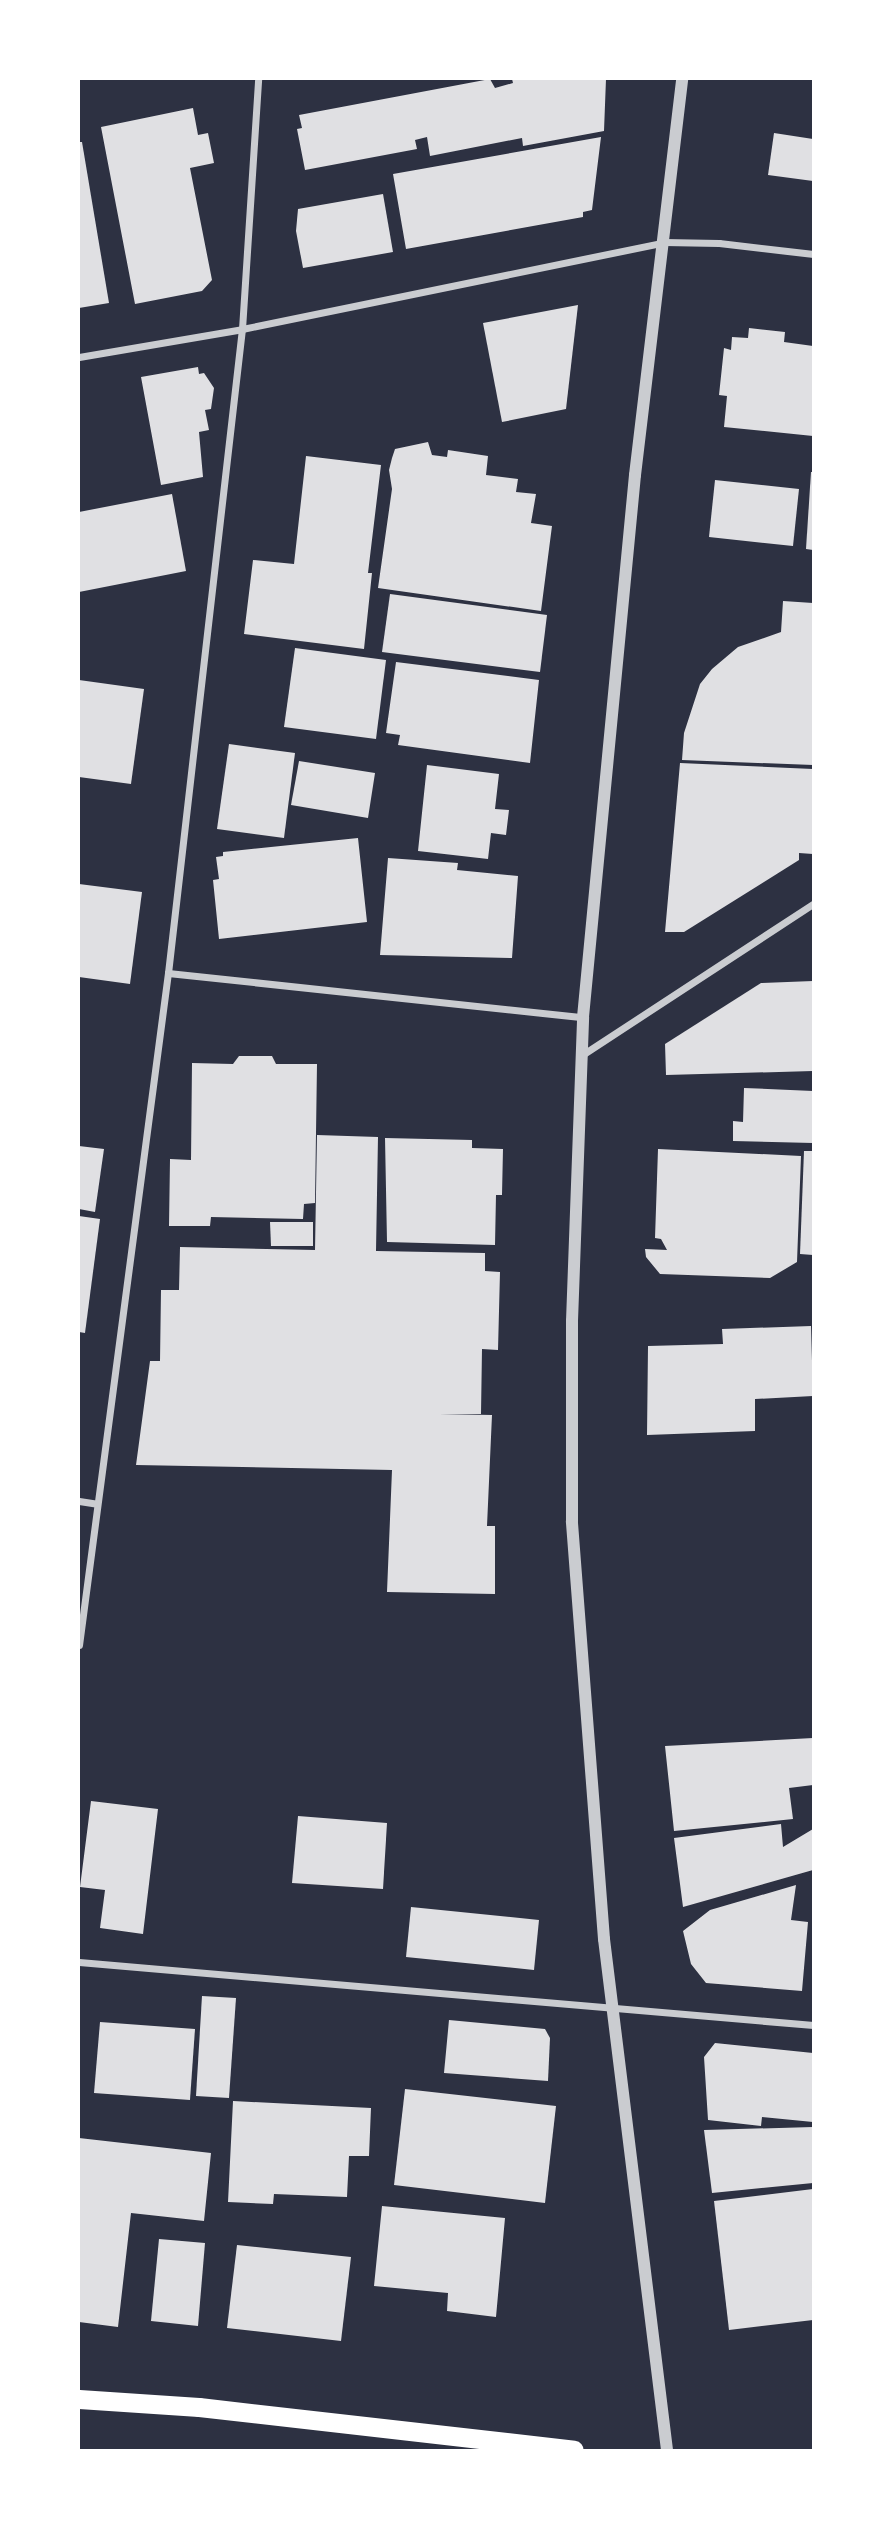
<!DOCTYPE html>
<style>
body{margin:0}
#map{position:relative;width:892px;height:2529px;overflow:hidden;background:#2d3142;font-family:Roboto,sans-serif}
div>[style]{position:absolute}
.building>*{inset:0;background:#e0e0e3}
.minor>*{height:7px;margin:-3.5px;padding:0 3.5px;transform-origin:3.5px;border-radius:3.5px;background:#caccd0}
.tertiary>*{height:12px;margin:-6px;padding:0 6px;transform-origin:6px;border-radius:6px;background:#caccd0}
.trunk>*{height:19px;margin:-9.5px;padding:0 9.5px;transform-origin:9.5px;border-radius:9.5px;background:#fff}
span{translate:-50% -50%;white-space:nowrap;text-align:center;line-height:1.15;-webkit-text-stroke:7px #fff;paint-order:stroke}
.frame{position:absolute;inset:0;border:80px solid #fff;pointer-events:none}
</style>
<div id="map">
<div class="building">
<i style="clip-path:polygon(490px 79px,495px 88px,513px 83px,512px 79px,606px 79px,604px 131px,523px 146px,522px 138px,430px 156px,427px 137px,415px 140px,417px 149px,305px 170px,297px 129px,302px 128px,299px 115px)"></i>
<i style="clip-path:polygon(193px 108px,198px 135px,208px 133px,214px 163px,190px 168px,212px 280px,202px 291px,135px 304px,101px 127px)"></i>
<i style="clip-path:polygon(774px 133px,813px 139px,813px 181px,768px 175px)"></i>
<i style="clip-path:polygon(601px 137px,592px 210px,583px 212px,583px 217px,406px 249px,393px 174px)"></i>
<i style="clip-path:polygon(79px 142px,82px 142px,109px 303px,79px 308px)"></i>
<i style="clip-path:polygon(383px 194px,393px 252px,303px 268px,296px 231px,298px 209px)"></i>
<i style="clip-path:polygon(578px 305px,566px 409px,502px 422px,483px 323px)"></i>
<i style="clip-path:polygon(749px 328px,785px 332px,784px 342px,813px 346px,813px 436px,724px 427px,727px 396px,719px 395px,724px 348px,731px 350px,732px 337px,748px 338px)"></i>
<i style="clip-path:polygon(198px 367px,199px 374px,204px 373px,214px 388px,211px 409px,205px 410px,209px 430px,199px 432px,203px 477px,161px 485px,141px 377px)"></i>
<i style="clip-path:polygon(428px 442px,432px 455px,447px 457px,448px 450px,488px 456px,486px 475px,518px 479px,516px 492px,536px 494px,531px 523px,552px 526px,541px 611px,378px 588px,392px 489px,389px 470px,392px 458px,395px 449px)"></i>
<i style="clip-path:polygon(306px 456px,381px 465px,368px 573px,372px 573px,364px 649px,244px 634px,253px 560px,294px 564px)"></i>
<i style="clip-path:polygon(811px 472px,813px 472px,813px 550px,806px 549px)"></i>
<i style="clip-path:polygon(715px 480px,799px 489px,793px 546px,709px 537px)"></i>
<i style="clip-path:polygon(172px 494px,186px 571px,79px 592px,79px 512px)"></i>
<i style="clip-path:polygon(390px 594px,547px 615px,540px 672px,382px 652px)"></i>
<i style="clip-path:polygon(783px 601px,813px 603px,813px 765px,682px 760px,684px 733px,700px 684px,712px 669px,738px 647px,781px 632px)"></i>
<i style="clip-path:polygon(295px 648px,386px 660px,376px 739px,284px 727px)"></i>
<i style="clip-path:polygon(396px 662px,539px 680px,530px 763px,398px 745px,400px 735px,386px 733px)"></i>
<i style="clip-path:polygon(79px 680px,144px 689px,131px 784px,79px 777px)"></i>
<i style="clip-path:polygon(229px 744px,295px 753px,284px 838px,217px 829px)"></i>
<i style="clip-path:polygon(299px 761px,375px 773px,368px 818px,291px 805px)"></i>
<i style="clip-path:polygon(680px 763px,813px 769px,813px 854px,799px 853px,799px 860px,684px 932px,665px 932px)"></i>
<i style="clip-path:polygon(427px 765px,499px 774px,495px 809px,509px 810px,506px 835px,491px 833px,488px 859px,418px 851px)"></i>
<i style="clip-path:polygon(358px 838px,367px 922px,219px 939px,213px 880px,219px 879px,216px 857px,223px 856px,223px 852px)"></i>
<i style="clip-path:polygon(388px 858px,458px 863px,457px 870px,518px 876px,512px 958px,380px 955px)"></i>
<i style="clip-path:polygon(79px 884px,142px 892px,130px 984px,79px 977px)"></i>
<i style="clip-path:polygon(813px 981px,813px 1071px,666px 1075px,665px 1044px,761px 983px)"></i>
<i style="clip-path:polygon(239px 1056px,272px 1056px,276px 1064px,317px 1064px,315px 1203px,304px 1204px,303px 1219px,211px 1217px,210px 1226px,169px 1226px,170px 1159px,191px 1160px,192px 1063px,233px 1064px)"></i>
<i style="clip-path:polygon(744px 1088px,813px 1091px,813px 1143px,733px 1141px,733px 1121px,743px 1122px)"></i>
<i style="clip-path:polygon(317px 1135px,378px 1137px,376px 1251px,485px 1253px,485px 1271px,500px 1272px,498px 1350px,482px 1349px,481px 1414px,439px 1414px,492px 1415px,487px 1526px,495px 1526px,495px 1594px,387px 1592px,392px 1470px,136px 1465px,150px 1361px,160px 1361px,161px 1290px,179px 1290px,180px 1247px,315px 1250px)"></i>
<i style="clip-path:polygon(385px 1138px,472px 1140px,472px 1148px,503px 1149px,502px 1195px,496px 1195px,495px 1245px,387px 1242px)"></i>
<i style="clip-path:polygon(79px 1146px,104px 1149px,95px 1212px,79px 1209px)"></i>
<i style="clip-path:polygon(658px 1149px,801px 1156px,797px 1262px,770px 1278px,660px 1274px,646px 1257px,645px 1249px,667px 1250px,661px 1239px,655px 1238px)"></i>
<i style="clip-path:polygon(804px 1151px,813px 1151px,813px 1255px,800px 1254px)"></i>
<i style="clip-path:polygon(79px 1216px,100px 1219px,85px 1333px,79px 1332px)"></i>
<i style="clip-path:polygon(270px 1222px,313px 1222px,313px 1246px,271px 1246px)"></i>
<i style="clip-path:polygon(811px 1326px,813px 1396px,755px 1399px,755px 1431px,647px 1435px,648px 1346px,723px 1344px,722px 1329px)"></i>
<i style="clip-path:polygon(813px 1738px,813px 1785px,789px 1788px,793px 1819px,674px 1831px,665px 1746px)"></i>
<i style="clip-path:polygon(91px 1801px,158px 1809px,143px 1934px,100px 1928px,105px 1890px,80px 1887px)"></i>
<i style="clip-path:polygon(298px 1816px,387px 1823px,383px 1889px,292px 1883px)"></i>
<i style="clip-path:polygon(781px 1824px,783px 1847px,813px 1829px,813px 1870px,683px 1907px,674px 1838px)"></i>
<i style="clip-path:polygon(796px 1885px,791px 1920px,808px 1922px,802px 1991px,706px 1983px,691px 1964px,683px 1931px,710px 1910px)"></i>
<i style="clip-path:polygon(411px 1907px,539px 1920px,534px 1970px,406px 1957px)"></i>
<i style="clip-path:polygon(202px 1996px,236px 1998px,229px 2098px,196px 2096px)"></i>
<i style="clip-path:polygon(449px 2020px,545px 2029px,550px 2038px,548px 2081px,444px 2073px)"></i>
<i style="clip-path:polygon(100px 2022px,195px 2029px,190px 2100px,94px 2093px)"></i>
<i style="clip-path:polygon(715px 2043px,813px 2053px,813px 2122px,762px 2117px,761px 2126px,708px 2120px,704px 2057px)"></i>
<i style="clip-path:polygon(405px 2089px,556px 2106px,545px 2203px,394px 2185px)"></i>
<i style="clip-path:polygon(233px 2101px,371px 2108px,369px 2156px,349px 2156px,347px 2197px,274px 2194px,273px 2204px,228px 2202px)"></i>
<i style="clip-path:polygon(813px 2127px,813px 2183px,712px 2193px,704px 2130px)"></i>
<i style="clip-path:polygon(79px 2138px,211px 2153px,204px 2221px,131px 2213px,118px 2327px,79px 2322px)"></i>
<i style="clip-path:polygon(813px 2189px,813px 2320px,729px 2330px,714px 2201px)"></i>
<i style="clip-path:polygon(382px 2206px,505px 2218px,496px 2317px,447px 2311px,448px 2293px,374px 2286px)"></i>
<i style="clip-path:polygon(159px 2239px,205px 2243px,198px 2326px,151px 2321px)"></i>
<i style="clip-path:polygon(237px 2245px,351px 2257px,341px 2341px,227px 2328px)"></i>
</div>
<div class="minor">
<i style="left:79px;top:357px;width:165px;rotate:-9.7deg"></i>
<i style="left:242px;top:329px;width:431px;rotate:-11.6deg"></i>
<i style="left:664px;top:242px;width:55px;rotate:1deg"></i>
<i style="left:719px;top:243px;width:95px;rotate:6.7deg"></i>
<i style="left:168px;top:973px;width:417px;rotate:6.1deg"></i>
<i style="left:582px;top:1055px;width:276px;rotate:-33.2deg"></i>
<i style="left:79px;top:1501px;width:18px;rotate:9deg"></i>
<i style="left:79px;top:1645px;width:678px;rotate:-82.46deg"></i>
<i style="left:168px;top:973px;width:648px;rotate:-83.45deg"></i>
<i style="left:242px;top:329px;width:251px;rotate:-86.3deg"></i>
<i style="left:79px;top:1962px;width:737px;rotate:4.91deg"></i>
</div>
<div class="tertiary">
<i style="left:667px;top:2450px;width:515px;rotate:-97.03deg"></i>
<i style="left:604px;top:1939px;width:419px;rotate:-94.4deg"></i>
<i style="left:572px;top:1521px;width:200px;rotate:-90deg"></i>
<i style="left:572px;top:1321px;width:304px;rotate:-87.9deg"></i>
<i style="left:583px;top:1017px;width:544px;rotate:-84.52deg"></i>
<i style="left:635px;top:475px;width:399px;rotate:-83.2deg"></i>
</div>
<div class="trunk">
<i style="left:79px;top:2399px;width:120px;rotate:3.8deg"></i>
<i style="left:199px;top:2407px;width:377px;rotate:6.5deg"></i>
</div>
<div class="frame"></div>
</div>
